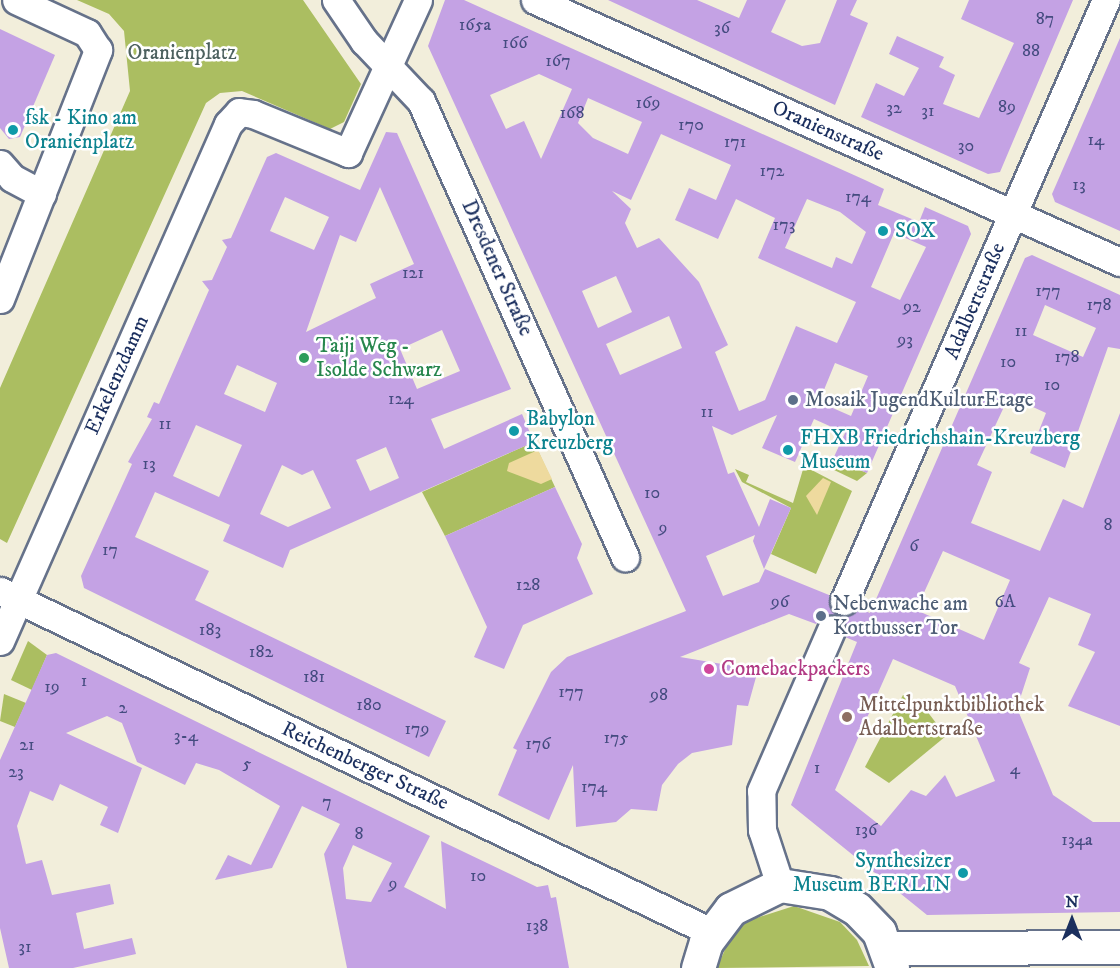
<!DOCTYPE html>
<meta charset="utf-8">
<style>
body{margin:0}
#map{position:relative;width:1120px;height:968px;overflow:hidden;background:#f2eedb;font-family:"IM FELL DW Pica",serif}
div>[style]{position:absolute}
.green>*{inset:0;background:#abbe61}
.sand>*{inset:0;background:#eeda9e}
.building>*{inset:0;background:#c4a2e4}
.roads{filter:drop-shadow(2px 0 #66728a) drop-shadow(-2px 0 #66728a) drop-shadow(0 2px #66728a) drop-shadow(0 -2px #66728a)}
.minor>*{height:27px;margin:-13.5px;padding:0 13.5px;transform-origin:13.5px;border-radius:13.5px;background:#fff}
.major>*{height:33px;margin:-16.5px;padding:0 16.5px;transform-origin:16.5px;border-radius:16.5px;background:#fff}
.dots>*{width:16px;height:16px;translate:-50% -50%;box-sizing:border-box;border:3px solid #fff;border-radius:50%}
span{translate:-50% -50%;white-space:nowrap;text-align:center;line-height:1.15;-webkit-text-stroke:5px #fff;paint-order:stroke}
.number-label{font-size:18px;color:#454c80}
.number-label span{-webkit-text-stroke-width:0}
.park-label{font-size:21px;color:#4d615f}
.culture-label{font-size:21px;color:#0d838f}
.left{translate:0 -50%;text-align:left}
.right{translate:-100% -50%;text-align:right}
.street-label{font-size:21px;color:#1b2f5e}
.leisure-label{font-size:21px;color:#27864d}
.service-label{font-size:21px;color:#4e5e75}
.hotel-label{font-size:21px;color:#b23c85}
.education-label{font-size:21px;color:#785e54}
.north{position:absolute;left:1042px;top:890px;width:60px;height:60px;-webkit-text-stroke:4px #fff;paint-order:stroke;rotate:0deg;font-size:16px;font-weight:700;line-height:24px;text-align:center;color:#1b2f5e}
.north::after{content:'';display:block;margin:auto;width:21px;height:27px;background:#1b2f5e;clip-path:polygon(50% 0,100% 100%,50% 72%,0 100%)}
</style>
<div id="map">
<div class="green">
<i style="clip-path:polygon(77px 0,303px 0,361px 84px,344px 122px,330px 129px,242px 91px,220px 93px,206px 103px,7px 543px,0 539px,0 388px,130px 91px,124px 31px,109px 14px)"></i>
<i style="clip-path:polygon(534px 442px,555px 487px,445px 536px,422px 492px)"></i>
<i style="clip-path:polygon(833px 459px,867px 473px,857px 481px,832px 469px)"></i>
<i style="clip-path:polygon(804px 466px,852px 491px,816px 574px,771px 554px,791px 508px,742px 482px,735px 469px,749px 475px,746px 482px,793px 503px)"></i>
<i style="clip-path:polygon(28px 641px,47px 655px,32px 690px,11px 680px)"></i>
<i style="clip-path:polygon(4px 694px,26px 703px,15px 727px,0 721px)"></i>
<i style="clip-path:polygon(903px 695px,920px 702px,946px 736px,889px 783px,865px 767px)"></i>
<i style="clip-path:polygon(794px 906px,840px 922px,857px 940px,869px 966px,717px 968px,730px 938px,747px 921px)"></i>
</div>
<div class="sand">
<i style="clip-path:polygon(538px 450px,552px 479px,541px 484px,507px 471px,509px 463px)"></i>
<i style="clip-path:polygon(823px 478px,831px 482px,817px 515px,806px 496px)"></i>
</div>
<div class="building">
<i style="clip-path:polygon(evenodd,445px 0,464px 0,865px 180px,884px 189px,878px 205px,919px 222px,925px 207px,968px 226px,971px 234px,867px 473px,833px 459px,845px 433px,814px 419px,795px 462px,762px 448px,777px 415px,732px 435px,712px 426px,728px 474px,734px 472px,759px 527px,770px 499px,791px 508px,764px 569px,753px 541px,755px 535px,706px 556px,723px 596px,759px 582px,765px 569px,829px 595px,831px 610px,838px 616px,858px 608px,870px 613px,1025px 258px,1032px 255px,1120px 295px,1120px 349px,1108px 347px,1065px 468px,1030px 453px,1046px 413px,1009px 396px,977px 465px,992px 472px,971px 523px,1040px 551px,1063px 499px,1083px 508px,1120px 413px,1120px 726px,1068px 706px,1095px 652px,1078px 645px,1091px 614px,1049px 597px,1019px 663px,1030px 668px,1017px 708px,1053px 795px,1093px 822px,1120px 822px,1120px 912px,927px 915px,791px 805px,857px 642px,845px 637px,844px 621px,837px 615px,822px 617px,816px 624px,789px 614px,680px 657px,758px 670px,748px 706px,737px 705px,732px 745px,692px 753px,678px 764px,662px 785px,657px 811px,631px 809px,616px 822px,576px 827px,573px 765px,549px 820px,498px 795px,517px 750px,513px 748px,551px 672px,567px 657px,686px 611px,428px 46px,445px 0,539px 74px,572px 89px,541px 159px,524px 121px,506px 129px,490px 95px,539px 74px,445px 0,588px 98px,642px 122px,628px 154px,593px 138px,578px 123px,588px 98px,445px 0,661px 134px,731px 165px,716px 200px,689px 188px,675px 220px,718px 239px,736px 199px,775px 218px,758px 258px,856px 302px,837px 343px,796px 326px,765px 400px,739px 411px,715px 352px,728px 345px,699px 282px,659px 238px,637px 248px,625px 223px,631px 209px,612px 191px,631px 200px,661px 134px,445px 0,807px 199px,840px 212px,866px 232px,852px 264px,836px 257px,832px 268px,785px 248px,807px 199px,445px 0,894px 233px,926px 247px,900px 300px,871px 287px,894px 233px,445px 0,616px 276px,632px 312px,598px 328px,582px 291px,616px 276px,445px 0,1045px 305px,1096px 328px,1083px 357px,1033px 335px,1045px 305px,445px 0,669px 316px,682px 348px,620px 375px,606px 344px,669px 316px,445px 0,835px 363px,868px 376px,851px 416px,819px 402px,835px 363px,445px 0,943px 551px,1010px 580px,984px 640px,916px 610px,943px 551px,445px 0,893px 659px,955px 686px,995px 781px,956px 797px,945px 775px,926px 796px,911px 790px,881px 826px,835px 790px,893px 659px)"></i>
<i style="clip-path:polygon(608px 0,697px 0,739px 18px,747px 0,786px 0,771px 32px,802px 46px,820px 43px,837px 0,857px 0,850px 15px,868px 23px,835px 105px)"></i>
<i style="clip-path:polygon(969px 0,1073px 0,1000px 172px,988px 174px,861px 117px,876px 83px,904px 96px,919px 68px,889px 54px,897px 36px,944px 57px,939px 67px,955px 75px,943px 104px,979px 118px,1014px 43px,961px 19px)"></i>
<i style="clip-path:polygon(0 29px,55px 55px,20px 137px,9px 139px,0 128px)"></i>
<i style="clip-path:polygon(1120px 38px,1120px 231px,1055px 202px,1052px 194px)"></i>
<i style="clip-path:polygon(evenodd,386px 132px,397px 133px,511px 389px,431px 419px,444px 449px,522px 414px,534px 442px,290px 550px,283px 568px,223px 541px,230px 525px,155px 492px,135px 537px,209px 571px,195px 600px,446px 721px,429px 757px,84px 588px,81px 576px,132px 464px,128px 462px,152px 419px,147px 417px,154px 402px,159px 404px,209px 290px,202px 281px,212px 280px,227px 247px,222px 240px,231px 238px,267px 157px,276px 153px,360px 190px,386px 132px,380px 187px,414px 264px,370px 284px,376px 298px,306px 332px,340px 235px,356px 242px,380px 187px,386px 132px,285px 197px,329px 217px,314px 250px,270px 231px,285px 197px,386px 132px,442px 330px,460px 371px,417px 389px,400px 349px,442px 330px,386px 132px,237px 365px,277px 383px,265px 412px,224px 394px,237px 365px,386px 132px,196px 425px,242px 445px,219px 497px,173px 476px,196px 425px,386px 132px,386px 447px,399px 478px,370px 491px,356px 460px,386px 447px,386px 132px,282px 465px,302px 475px,313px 470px,331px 508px,288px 527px,260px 514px,282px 465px)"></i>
<i style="clip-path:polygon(555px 487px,582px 544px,577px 558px,593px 594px,523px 625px,504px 669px,474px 657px,487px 627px,445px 536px)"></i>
<i style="clip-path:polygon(evenodd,56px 653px,430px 836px,404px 887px,446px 909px,441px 841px,537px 887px,548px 885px,551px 898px,556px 897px,569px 968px,347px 968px,324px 854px,340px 824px,302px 806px,272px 868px,215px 880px,228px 855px,251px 865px,280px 806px,219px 770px,196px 763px,185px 785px,137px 762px,122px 723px,107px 716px,66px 733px,142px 768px,118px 833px,100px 825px,108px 807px,60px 784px,53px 801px,30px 791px,17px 826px,26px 864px,42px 860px,52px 895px,110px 884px,114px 904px,76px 913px,84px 949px,132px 938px,136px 954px,73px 968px,9px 968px,0 928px,0 760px,47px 655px,56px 653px,353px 845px,392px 863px,371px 902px,346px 899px,343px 868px,353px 845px)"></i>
</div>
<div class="roads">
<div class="minor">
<i style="left:336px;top:0;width:50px;rotate:55.7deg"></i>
<i style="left:364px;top:41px;width:83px;rotate:46.5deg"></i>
<i style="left:421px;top:101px;width:500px;rotate:65.9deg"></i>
<i style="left:535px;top:0;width:641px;rotate:24.13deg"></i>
<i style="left:0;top:164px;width:18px;rotate:49deg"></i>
<i style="left:12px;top:178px;width:34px;rotate:28deg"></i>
<i style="left:0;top:299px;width:268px;rotate:-68.5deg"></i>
<i style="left:98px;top:50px;width:20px;rotate:-123deg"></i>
<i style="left:87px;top:33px;width:78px;rotate:-155.1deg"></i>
<i style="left:0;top:591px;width:789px;rotate:25.62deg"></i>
<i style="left:844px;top:601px;width:656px;rotate:-66.45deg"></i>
<i style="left:0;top:641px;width:565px;rotate:-66.2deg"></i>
<i style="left:228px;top:124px;width:16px;rotate:-47deg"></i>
<i style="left:239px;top:112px;width:14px;rotate:8deg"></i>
<i style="left:253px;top:114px;width:103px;rotate:22.3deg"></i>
<i style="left:348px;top:153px;width:168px;rotate:-65.4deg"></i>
<i style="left:780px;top:885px;width:58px;rotate:-108.1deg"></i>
<i style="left:762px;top:830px;width:39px;rotate:-91deg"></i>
<i style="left:761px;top:791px;width:176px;rotate:-66.5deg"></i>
</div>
<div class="major">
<i style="left:888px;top:948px;width:232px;rotate:-0.2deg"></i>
<i style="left:698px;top:968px;width:27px;rotate:-73deg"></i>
<i style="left:706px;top:942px;width:41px;rotate:-52.9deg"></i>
<i style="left:731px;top:909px;width:55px;rotate:-26.1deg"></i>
<i style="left:780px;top:885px;width:51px;rotate:9.1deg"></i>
<i style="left:830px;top:893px;width:31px;rotate:31deg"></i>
<i style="left:857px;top:909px;width:32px;rotate:46deg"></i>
<i style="left:879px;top:932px;width:38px;rotate:70deg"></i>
</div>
</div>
<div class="dots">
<i style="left:13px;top:130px;background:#0f9aa8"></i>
<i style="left:883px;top:231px;background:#0f9aa8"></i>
<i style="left:304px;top:358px;background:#2e9e5b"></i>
<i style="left:793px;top:400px;background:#5c6f8a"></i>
<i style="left:514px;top:431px;background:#0f9aa8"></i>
<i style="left:788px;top:450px;background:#0f9aa8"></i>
<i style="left:821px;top:616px;background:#5c6f8a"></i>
<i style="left:709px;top:669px;background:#d1479c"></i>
<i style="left:847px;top:717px;background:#8d6e63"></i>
<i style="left:963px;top:873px;background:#0f9aa8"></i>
</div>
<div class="number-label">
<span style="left:1045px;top:19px">87</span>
<span style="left:475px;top:25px">165a</span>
<span style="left:722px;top:28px">36</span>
<span style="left:515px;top:43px">166</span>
<span style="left:1031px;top:51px">88</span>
<span style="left:558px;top:61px">167</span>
<span style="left:648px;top:103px">169</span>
<span style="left:1007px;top:107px">89</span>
<span style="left:894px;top:108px">32</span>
<span style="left:928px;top:111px">31</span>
<span style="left:572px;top:113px">168</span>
<span style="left:691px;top:125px">170</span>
<span style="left:1096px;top:140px">14</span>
<span style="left:735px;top:142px">171</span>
<span style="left:966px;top:146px">30</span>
<span style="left:772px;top:171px">172</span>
<span style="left:1079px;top:185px">13</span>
<span style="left:858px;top:197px">174</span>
<span style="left:784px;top:225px">173</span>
<span style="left:413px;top:273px">121</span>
<span style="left:1048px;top:291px">177</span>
<span style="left:1099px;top:305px">178</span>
<span style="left:912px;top:307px">92</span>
<span style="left:1021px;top:331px">11</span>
<span style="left:905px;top:340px">93</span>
<span style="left:1067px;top:357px">178</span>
<span style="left:1008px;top:362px">10</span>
<span style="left:1052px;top:385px">10</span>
<span style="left:401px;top:399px">124</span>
<span style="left:707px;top:412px">11</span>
<span style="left:165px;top:424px">11</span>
<span style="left:149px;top:464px">13</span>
<span style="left:652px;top:493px">10</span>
<span style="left:1108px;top:525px">8</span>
<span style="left:663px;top:528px">9</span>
<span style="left:914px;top:546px">6</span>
<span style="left:110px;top:550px">17</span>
<span style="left:528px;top:585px">128</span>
<span style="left:780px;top:602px">96</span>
<span style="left:1005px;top:602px">6A</span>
<span style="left:210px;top:630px">183</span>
<span style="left:261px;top:652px">182</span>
<span style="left:314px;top:677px">181</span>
<span style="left:84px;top:681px">1</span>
<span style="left:52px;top:687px">19</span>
<span style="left:571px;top:692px">177</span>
<span style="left:659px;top:695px">98</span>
<span style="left:369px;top:705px">180</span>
<span style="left:123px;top:708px">2</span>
<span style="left:417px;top:729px">179</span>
<span style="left:186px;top:736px">3-4</span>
<span style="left:616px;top:738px">175</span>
<span style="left:538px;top:744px">176</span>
<span style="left:27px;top:745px">21</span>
<span style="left:247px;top:764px">5</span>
<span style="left:817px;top:768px">1</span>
<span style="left:1015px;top:769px">4</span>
<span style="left:16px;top:772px">23</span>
<span style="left:594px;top:787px">174</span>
<span style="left:327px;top:802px">7</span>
<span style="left:866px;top:830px">136</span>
<span style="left:359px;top:834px">8</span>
<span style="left:1077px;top:840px">134a</span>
<span style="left:478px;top:876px">10</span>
<span style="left:393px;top:884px">9</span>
<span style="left:537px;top:926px">138</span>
<span style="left:25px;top:947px">31</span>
</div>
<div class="park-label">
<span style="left:182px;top:53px">Oranienplatz</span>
</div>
<div class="culture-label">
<span class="left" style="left:25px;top:130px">fsk - Kino am<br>Oranienplatz</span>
<span class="left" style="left:895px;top:231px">SOX</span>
<span class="left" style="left:526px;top:431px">Babylon<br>Kreuzberg</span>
<span class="left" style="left:800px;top:450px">FHXB Friedrichshain-Kreuzberg<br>Museum</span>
<span class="right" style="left:951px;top:873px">Synthesizer<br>Museum BERLIN</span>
</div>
<div class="street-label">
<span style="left:828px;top:131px;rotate:24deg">Oranienstraße</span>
<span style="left:497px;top:268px;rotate:66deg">Dresdener Straße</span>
<span style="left:975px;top:301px;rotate:-67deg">Adalbertstraße</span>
<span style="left:117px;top:375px;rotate:-66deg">Erkelenzdamm</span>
<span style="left:365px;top:766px;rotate:25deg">Reichenberger Straße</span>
</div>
<div class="leisure-label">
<span class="left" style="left:316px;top:358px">Taiji Weg -<br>Isolde Schwarz</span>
</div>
<div class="service-label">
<span class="left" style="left:805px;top:400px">Mosaik JugendKulturEtage</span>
<span class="left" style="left:833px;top:616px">Nebenwache am<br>Kottbusser Tor</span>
</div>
<div class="hotel-label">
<span class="left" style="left:721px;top:669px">Comebackpackers</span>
</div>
<div class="education-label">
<span class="left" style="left:859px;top:717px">Mittelpunktbibliothek<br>Adalbertstraße</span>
</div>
<div class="north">N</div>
</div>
